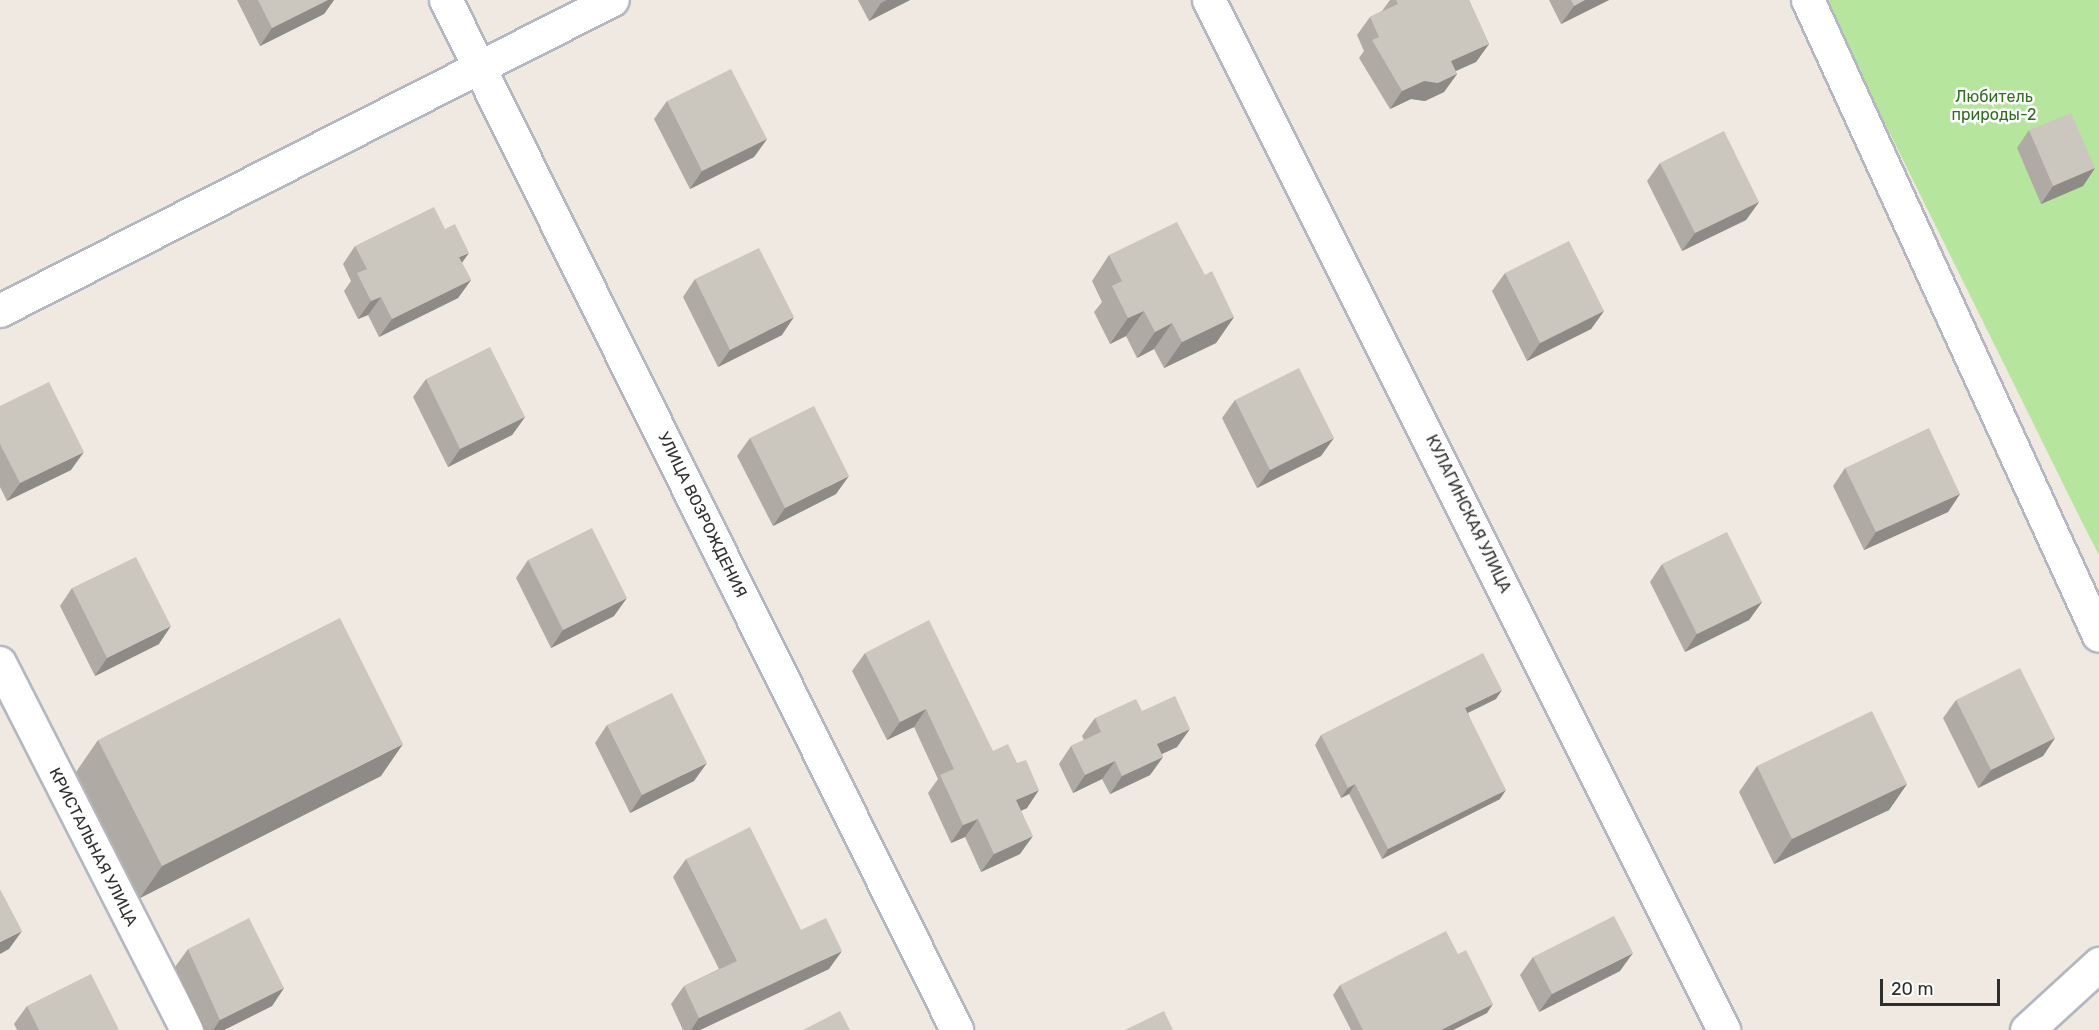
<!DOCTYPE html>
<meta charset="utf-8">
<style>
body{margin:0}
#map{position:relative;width:2099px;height:1030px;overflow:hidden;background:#efe9e1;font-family:Rubik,sans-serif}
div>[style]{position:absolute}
.green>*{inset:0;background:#b6e59e}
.roads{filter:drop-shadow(2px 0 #b4b7c1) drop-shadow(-2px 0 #b4b7c1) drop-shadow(0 2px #b4b7c1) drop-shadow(0 -2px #b4b7c1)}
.minor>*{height:32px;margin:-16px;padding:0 16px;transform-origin:16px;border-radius:16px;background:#fff}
.tertiary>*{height:33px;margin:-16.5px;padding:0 16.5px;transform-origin:16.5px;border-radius:16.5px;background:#fff}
.wall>*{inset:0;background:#afaba4}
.shaded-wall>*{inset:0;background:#8e8b86}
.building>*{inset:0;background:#cbc7bf}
span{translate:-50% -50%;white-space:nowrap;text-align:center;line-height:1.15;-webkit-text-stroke:5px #fff;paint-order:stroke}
.park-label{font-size:16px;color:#2c6e1b}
.street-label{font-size:16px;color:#2e2e2e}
.scale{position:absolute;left:1880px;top:979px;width:120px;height:27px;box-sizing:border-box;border:3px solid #2e2e2e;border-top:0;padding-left:8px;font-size:18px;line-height:21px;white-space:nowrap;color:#2e2e2e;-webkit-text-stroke:4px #fff;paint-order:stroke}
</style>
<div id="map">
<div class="green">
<i style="clip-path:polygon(1824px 0,2099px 0,2099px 555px,2083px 524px)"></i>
</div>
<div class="roads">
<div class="minor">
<i style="left:446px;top:0;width:1150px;rotate:63.61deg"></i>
<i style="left:1209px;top:0;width:1152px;rotate:63.43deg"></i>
<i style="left:1808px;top:0;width:699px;rotate:65.41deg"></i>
<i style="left:0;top:311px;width:687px;rotate:-26.9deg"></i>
<i style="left:0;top:663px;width:412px;rotate:63deg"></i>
</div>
<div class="tertiary">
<i style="left:2027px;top:1030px;width:98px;rotate:-42.5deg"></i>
</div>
</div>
<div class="wall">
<i style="clip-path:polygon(237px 0,334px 0,324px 14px,260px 46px)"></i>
<i style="clip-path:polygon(858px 0,910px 0,869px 21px)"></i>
<i style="clip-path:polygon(1390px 0,1469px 0,1489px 44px,1476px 62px,1455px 71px,1457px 74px,1444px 92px,1425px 101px,1411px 99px,1390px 109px,1359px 58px,1364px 51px,1357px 35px,1370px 17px,1382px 11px)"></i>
<i style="clip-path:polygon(1549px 0,1609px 0,1561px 24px)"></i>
<i style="clip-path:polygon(667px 101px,767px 139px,754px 157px,690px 189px,654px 119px)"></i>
<i style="clip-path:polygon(2029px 130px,2095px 168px,2083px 186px,2041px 204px,2017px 148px)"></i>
<i style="clip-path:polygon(1660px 163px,1759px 202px,1746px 220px,1682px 251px,1647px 181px)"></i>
<i style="clip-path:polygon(355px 246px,462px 263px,471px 280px,458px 298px,379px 337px,368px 315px,358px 319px,344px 291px,351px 281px,343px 264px)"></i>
<i style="clip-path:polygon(1109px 255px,1205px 275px,1234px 317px,1216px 343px,1164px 368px,1154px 349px,1137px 358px,1126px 336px,1110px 344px,1094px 312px,1102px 302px,1092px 281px)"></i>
<i style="clip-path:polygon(1505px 273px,1604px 311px,1591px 329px,1527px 361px,1492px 291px)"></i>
<i style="clip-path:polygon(695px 279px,782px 335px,718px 367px,683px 297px)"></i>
<i style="clip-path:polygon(426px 379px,525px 417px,512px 435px,448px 467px,413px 397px)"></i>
<i style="clip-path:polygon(1235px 400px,1321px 456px,1257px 488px,1222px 418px)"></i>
<i style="clip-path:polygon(0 406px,71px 470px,7px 501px,0 487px)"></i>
<i style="clip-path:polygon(750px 438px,836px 494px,773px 526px,737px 456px)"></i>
<i style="clip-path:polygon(1845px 468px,1960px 494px,1948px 512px,1864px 550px,1833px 486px)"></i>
<i style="clip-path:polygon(528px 560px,614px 616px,551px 648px,516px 578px)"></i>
<i style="clip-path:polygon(1662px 564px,1762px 602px,1749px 620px,1685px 652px,1650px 582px)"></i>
<i style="clip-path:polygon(72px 588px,159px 644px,95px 676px,60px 606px)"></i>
<i style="clip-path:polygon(865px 653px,993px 751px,1027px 808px,1021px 811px,1020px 854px,981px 872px,965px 837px,951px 843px,928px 793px,938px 779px,914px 727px,887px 740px,852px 671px)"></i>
<i style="clip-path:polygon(1496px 699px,1468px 713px,1500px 799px,1382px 859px,1349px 794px,1341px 798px,1315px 745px,1321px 735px)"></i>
<i style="clip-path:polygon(1956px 700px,2055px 738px,2043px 756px,1978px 788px,1943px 718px)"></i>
<i style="clip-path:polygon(1142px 711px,1177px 747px,1162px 754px,1163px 757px,1150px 775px,1110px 794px,1102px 779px,1073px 793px,1059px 764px,1071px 746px,1084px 740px,1082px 736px,1095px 718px)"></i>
<i style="clip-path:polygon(607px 725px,694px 781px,630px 813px,595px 743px)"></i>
<i style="clip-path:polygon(98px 740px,381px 776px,140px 898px,76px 772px)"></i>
<i style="clip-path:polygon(1757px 766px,1907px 784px,1889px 810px,1774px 864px,1739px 792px)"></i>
<i style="clip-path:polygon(686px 859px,801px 930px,829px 969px,700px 1030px,683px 1030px,671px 1004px,684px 986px,719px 969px,673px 877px)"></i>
<i style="clip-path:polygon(188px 949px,284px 988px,272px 1006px,224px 1030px,204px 1030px,175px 967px)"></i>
<i style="clip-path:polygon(1533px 957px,1620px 971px,1539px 1012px,1520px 975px)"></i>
<i style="clip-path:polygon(1340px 985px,1487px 1013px,1453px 1030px,1351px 1030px,1333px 995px)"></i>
<i style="clip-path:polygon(27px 1006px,119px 1030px,17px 1030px,14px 1024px)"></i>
</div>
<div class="shaded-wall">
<i style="clip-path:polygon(328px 0,334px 0,324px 14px,260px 46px,272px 28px)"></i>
<i style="clip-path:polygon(887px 0,910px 0,869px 21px,881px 3px)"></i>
<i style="clip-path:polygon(1585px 0,1609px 0,1561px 24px,1574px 6px)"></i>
<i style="clip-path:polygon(1489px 44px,1476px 62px,1438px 79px,1451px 61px)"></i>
<i style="clip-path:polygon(1457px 74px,1444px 92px,1425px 101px,1411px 99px,1390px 109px,1402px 91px,1424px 81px)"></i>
<i style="clip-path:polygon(767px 139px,754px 157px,690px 189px,702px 171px)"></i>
<i style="clip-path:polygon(2095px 168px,2083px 186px,2041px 204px,2053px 186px)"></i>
<i style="clip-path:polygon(1759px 202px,1746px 220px,1682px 251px,1695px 233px)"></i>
<i style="clip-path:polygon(469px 253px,456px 271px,459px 257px)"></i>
<i style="clip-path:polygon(471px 280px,458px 298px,379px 337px,392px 319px)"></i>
<i style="clip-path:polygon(381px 297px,368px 315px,358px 319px,371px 301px)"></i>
<i style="clip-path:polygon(1144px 311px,1126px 336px,1110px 344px,1128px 318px)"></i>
<i style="clip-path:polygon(1604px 311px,1591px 329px,1527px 361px,1540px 343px)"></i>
<i style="clip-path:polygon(794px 317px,782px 335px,718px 367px,730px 350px)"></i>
<i style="clip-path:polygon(1234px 317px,1216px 343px,1164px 368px,1182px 342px)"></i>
<i style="clip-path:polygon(1172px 323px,1154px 349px,1137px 358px,1155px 332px)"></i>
<i style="clip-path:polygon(525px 417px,512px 435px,448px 467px,460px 449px)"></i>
<i style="clip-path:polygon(1334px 438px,1321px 456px,1257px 488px,1270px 470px)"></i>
<i style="clip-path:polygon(84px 452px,71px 470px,7px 501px,20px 483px)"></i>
<i style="clip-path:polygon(849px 476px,836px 494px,773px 526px,785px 508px)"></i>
<i style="clip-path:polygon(1960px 494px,1948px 512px,1864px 550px,1876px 532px)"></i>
<i style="clip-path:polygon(627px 598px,614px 616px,551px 648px,563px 630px)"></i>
<i style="clip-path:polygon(1762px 602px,1749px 620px,1685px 652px,1697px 634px)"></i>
<i style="clip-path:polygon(171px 626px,159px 644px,95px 676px,107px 658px)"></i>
<i style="clip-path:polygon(1502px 690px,1496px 699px,1459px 717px,1465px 708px)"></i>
<i style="clip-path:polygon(926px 709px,914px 727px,887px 740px,900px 722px)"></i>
<i style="clip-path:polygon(1190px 729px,1177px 747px,1144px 762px,1157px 744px)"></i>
<i style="clip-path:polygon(2055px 738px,2043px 756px,1978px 788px,1991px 770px)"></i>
<i style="clip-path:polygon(403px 744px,381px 776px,140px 898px,162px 866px)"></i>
<i style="clip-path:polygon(1163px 757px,1150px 775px,1110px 794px,1122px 776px)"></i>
<i style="clip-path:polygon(1115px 761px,1102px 779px,1073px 793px,1085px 775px)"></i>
<i style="clip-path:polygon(707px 763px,694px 781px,630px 813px,642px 795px)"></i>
<i style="clip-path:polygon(1355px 784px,1349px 794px,1341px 798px,1348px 788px)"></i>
<i style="clip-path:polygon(1907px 784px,1889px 810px,1774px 864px,1792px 839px)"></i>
<i style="clip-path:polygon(1039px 790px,1027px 808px,1004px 818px,1016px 800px)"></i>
<i style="clip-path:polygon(1506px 790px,1500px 799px,1382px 859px,1388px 849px)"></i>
<i style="clip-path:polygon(978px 819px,965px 837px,951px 843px,963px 825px)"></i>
<i style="clip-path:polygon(1033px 836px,1020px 854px,981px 872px,994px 854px)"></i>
<i style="clip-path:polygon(22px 931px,9px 949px,0 954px,0 942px)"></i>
<i style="clip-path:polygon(842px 951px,829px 969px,700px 1030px,691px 1030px,699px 1018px)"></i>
<i style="clip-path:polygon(1633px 953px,1620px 971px,1539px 1012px,1552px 994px)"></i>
<i style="clip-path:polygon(284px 988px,272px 1006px,224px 1030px,213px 1030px,220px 1020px)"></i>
<i style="clip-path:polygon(1493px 1004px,1487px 1013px,1453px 1030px,1441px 1030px)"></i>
</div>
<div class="building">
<i style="clip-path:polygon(258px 0,328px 0,272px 28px)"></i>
<i style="clip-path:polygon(1396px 0,1469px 0,1489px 44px,1451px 61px,1457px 74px,1438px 83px,1424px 81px,1402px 91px,1372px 40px,1379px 37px,1370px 17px,1398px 4px)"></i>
<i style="clip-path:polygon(1571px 0,1585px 0,1574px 6px)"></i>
<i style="clip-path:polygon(731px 69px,767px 139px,702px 171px,667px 101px)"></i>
<i style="clip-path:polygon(2071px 113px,2095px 168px,2053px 186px,2029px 130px)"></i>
<i style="clip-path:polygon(1724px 131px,1759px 202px,1695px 233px,1660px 163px)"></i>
<i style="clip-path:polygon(434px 207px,445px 229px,455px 224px,469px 253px,459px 257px,471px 280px,392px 319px,381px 297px,371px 301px,357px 273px,367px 269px,355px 246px)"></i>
<i style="clip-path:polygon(1177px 222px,1205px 275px,1212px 271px,1234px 317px,1182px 342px,1172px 323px,1155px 332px,1144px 311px,1128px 318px,1112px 286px,1122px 281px,1109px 255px)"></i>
<i style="clip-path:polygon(1569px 241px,1604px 311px,1540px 343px,1505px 273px)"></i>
<i style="clip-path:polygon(759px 248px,794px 317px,730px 350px,695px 279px)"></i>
<i style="clip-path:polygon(490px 347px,525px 417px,460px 449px,426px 379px)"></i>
<i style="clip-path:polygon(1299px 368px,1334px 438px,1270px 470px,1235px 400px)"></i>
<i style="clip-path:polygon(49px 382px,84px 452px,20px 483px,0 444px,0 406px)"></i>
<i style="clip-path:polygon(814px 406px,849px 476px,785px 508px,750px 438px)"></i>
<i style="clip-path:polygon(1929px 428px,1960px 494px,1876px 532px,1845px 468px)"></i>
<i style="clip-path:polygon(592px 528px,627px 598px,563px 630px,528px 560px)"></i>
<i style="clip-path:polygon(1727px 532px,1762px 602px,1697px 634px,1662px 564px)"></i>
<i style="clip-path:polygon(136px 557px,171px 626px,107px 658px,72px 588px)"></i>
<i style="clip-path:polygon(340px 618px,403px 744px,162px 866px,98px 740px)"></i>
<i style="clip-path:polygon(929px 620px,993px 751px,1008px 744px,1017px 763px,1026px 760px,1039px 790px,1016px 800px,1033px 836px,994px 854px,978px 819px,963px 825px,953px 803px,940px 775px,954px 769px,926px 709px,900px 722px,865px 653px)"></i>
<i style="clip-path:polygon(1483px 653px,1502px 690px,1465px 708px,1506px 790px,1388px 849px,1355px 784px,1348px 788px,1321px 735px)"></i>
<i style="clip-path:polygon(2020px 668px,2055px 738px,1991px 770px,1956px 700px)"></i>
<i style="clip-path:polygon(672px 693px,707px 763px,642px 795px,607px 725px)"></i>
<i style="clip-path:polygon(1175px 696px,1190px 729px,1157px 744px,1163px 757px,1122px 776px,1115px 761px,1085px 775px,1071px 746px,1101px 732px,1095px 718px,1136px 699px,1142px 711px)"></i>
<i style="clip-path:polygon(1872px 711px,1907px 784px,1792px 839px,1757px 766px)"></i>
<i style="clip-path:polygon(750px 827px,801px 930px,826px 918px,842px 951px,699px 1018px,684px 986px,737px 961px,686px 859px)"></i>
<i style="clip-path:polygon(0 889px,22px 931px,0 942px)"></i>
<i style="clip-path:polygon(1614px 916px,1633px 953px,1552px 994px,1533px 957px)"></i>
<i style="clip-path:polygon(249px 918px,284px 988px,220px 1020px,188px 949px)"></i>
<i style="clip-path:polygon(1446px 931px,1458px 954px,1466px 950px,1493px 1004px,1441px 1030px,1363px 1030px,1340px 985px)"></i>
<i style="clip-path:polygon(91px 974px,119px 1030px,39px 1030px,27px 1006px)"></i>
<i style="clip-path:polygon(840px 1011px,850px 1030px,803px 1030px)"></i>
<i style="clip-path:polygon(1164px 1011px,1173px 1030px,1125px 1030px)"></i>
</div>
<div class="park-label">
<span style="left:1994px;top:106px">Любитель<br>природы-2</span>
</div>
<div class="street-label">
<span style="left:1468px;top:514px;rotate:64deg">КУЛАГИНСКАЯ УЛИЦА</span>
<span style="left:702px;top:515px;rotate:64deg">УЛИЦА ВОЗРОЖДЕНИЯ</span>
<span style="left:93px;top:847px;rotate:63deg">КРИСТАЛЬНАЯ УЛИЦА</span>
</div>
<div class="scale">20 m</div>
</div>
